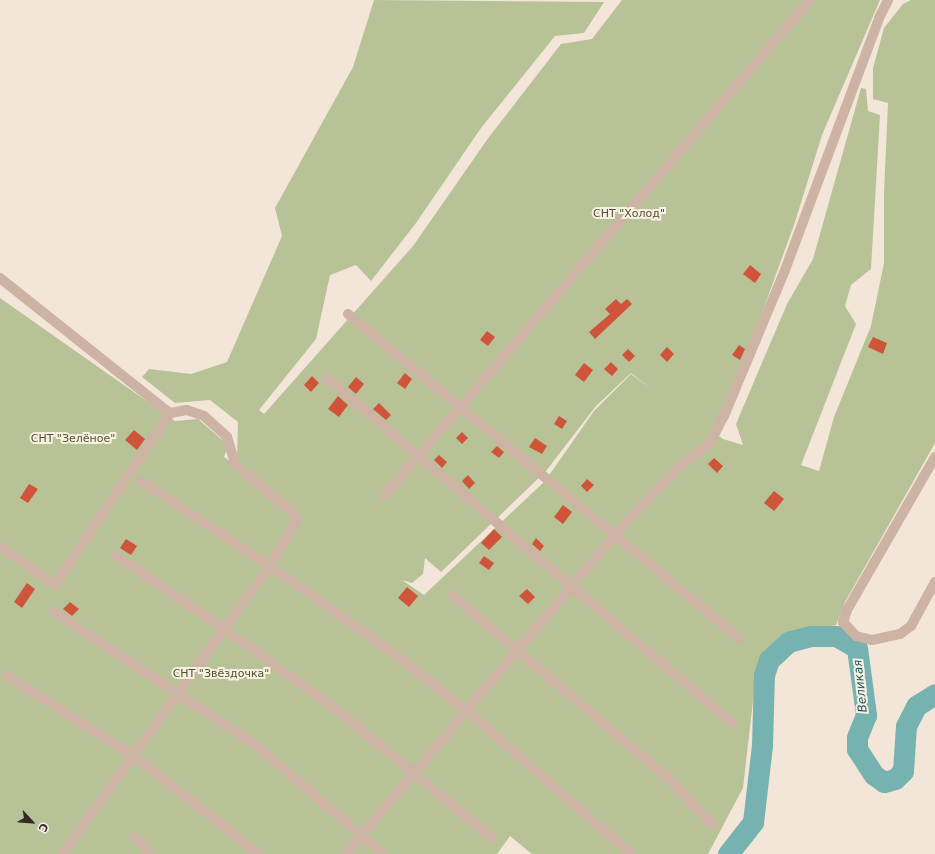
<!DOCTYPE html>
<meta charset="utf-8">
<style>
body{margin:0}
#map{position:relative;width:935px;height:854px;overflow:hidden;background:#f3e5d8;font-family:"DejaVu Sans",sans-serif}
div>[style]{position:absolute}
.green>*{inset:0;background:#b7c397}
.river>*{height:21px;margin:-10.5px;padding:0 10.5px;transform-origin:10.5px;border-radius:10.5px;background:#75b2b0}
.building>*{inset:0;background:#cf543a}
.street>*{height:10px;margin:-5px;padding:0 5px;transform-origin:5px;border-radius:5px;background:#ccb3a3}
span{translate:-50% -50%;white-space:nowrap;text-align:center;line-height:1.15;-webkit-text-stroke:4px #faefe5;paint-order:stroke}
.park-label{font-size:11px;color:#495628}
.water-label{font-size:12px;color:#195b5b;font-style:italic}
.north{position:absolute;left:12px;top:802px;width:40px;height:40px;-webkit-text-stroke:3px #faefe5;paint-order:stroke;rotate:116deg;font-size:11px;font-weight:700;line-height:16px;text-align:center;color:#362a26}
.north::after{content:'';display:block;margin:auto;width:14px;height:18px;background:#362a26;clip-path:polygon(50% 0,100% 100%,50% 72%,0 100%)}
</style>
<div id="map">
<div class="green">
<i style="clip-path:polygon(evenodd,374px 0,604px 2px,584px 33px,555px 36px,481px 128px,416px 223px,371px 281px,356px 265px,330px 275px,316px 339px,259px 410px,264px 414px,413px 246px,489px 137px,561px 44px,592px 39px,622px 0,880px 0,822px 135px,795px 222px,742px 368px,713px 432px,723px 439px,743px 445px,736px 424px,787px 304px,813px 259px,861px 88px,866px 89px,868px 111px,880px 115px,871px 269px,851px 285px,845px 306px,856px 324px,801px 465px,819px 471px,834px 417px,871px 326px,884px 263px,884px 192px,888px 103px,873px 99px,873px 68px,884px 28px,903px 4px,911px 0,935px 0,935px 443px,845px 602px,836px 625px,779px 641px,757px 666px,743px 788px,708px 854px,532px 854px,510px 836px,497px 854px,0 854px,0 298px,175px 421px,198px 419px,228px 445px,224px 457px,272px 490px,237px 460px,238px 422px,210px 400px,175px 403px,142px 377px,149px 369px,191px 374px,227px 362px,282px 236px,275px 208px,353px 67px,374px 0,631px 373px,651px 389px,631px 374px,594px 411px,545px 481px,424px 595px,402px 580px,412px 583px,423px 574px,425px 558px,441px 572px,546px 471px,596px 406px,631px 373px)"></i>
</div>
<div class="river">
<i style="left:728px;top:854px;width:41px;rotate:-52deg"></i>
<i style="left:753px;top:822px;width:78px;rotate:-83.3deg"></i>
<i style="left:762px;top:745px;width:70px;rotate:-88.4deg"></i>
<i style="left:764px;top:675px;width:16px;rotate:-72deg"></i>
<i style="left:769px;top:660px;width:26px;rotate:-43deg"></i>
<i style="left:788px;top:642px;width:24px;rotate:-15deg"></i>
<i style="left:811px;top:636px;width:25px"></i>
<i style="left:836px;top:636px;width:24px;rotate:30deg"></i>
<i style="left:857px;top:648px;width:68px;rotate:82.3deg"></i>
<i style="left:866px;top:715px;width:24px;rotate:112deg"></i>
<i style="left:857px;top:737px;width:12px;rotate:90deg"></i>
<i style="left:857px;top:749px;width:31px;rotate:57deg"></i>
<i style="left:874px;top:775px;width:12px;rotate:35deg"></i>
<i style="left:884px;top:782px;width:11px;rotate:-15deg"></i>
<i style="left:895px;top:779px;width:11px;rotate:-45deg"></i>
<i style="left:903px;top:771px;width:45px;rotate:-86.2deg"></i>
<i style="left:906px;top:726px;width:22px;rotate:-63deg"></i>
<i style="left:916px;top:706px;width:22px;rotate:-32deg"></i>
</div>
<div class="building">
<i style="clip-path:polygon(750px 265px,761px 274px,755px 283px,743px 274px)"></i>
<i style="clip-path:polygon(616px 299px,621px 304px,627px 299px,632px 304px,595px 339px,589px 332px,610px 314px,605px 309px)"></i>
<i style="clip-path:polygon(487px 331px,495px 337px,488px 346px,480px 340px)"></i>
<i style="clip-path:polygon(873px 337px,887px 343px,883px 354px,868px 347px)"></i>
<i style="clip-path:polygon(739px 345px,745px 349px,740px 360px,732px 355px)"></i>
<i style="clip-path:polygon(667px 347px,674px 354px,667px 362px,660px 355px)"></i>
<i style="clip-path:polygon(628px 349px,635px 356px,629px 362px,622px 355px)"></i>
<i style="clip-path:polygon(611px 362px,618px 369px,612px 376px,604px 369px)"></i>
<i style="clip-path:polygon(584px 363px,593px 370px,584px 382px,575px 375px)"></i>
<i style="clip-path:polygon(405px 373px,412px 379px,405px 389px,397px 383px)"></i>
<i style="clip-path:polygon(312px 376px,319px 383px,311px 392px,304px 385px)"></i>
<i style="clip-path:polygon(356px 377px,364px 384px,356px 394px,348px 387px)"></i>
<i style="clip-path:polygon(338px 396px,348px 405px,339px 417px,328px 409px)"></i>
<i style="clip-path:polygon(379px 403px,391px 415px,386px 420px,373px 409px)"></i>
<i style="clip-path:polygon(559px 416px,567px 421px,562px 429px,554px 424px)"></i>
<i style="clip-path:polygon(134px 430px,145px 439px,137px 450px,125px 440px)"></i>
<i style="clip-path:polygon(462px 432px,468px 438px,462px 444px,456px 438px)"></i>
<i style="clip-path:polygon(535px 438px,547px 446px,542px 454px,529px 447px)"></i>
<i style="clip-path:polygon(497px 446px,504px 452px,499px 458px,491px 452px)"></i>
<i style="clip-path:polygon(439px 455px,447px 462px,442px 468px,434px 460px)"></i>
<i style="clip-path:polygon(714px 458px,723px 466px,717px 473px,708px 464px)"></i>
<i style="clip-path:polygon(468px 475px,475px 483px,469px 489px,462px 481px)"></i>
<i style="clip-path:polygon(587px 479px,594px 485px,587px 492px,581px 486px)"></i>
<i style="clip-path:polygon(29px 484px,38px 489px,28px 503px,20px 498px)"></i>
<i style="clip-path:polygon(774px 491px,784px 499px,774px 511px,764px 503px)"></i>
<i style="clip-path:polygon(563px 505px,572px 512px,563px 524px,554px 517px)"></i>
<i style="clip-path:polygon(494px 529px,502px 537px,489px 550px,481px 543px)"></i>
<i style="clip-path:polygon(536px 538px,544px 546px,540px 551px,532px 544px)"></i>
<i style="clip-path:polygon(126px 539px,137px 546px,131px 555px,120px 548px)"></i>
<i style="clip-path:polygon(484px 556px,494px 563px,489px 570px,479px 563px)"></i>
<i style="clip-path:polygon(27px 583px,35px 589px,22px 608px,14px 602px)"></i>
<i style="clip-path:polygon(407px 587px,418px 596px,409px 607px,398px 598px)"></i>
<i style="clip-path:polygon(527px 589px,535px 597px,528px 604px,519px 596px)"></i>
<i style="clip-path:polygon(70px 602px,79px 609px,72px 616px,63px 609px)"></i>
</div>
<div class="street">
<i style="left:0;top:278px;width:217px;rotate:38.5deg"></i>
<i style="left:170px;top:413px;width:17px;rotate:-10deg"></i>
<i style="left:187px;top:410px;width:18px;rotate:19deg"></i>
<i style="left:204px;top:416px;width:31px;rotate:42deg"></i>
<i style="left:227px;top:437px;width:28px;rotate:73deg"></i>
<i style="left:235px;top:464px;width:80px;rotate:40.4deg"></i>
<i style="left:296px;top:516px;width:5px;rotate:90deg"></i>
<i style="left:296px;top:521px;width:52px;rotate:120deg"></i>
<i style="left:270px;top:566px;width:355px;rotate:125.8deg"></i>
<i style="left:348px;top:314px;width:509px;rotate:39.66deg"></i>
<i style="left:327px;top:378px;width:532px;rotate:40.43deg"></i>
<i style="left:935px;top:457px;width:177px;rotate:119.9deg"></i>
<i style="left:847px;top:610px;width:13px;rotate:108deg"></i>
<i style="left:843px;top:622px;width:19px;rotate:47deg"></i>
<i style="left:856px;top:636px;width:16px;rotate:14deg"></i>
<i style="left:872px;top:640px;width:29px;rotate:-12deg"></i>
<i style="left:900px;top:634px;width:14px;rotate:-36deg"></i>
<i style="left:911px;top:626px;width:50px;rotate:-61.4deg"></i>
<i style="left:141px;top:481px;width:154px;rotate:33.4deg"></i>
<i style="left:270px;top:566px;width:154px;rotate:35.2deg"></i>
<i style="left:396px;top:655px;width:89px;rotate:38.2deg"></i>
<i style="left:466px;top:710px;width:219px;rotate:41.1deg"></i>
<i style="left:384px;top:496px;width:654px;rotate:-49.34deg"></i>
<i style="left:0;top:546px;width:67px;rotate:35.3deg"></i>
<i style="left:55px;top:585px;width:207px;rotate:-56.2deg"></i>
<i style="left:115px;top:555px;width:130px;rotate:34.1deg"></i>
<i style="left:223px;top:628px;width:148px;rotate:35.9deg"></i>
<i style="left:343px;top:715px;width:193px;rotate:39.5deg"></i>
<i style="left:452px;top:595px;width:283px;rotate:40.3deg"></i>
<i style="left:668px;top:778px;width:65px;rotate:46.2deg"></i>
<i style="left:54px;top:612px;width:243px;rotate:33.4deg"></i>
<i style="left:257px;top:746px;width:166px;rotate:40.6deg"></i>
<i style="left:7px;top:676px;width:150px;rotate:32.2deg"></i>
<i style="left:134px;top:756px;width:159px;rotate:38.1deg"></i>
<i style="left:135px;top:837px;width:23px;rotate:49deg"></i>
<i style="left:346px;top:854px;width:418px;rotate:-49.9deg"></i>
<i style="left:615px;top:534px;width:95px;rotate:-46.3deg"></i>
<i style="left:681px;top:465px;width:34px;rotate:-36deg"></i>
<i style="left:709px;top:445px;width:33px;rotate:-63deg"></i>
<i style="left:724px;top:416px;width:158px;rotate:-67.3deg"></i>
<i style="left:785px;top:270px;width:269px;rotate:-69.5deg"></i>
<i style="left:879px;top:18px;width:20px;rotate:-63deg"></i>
</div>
<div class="park-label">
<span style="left:629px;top:214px">СНТ "Холод"</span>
<span style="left:73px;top:439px">СНТ "Зелёное"</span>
<span style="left:221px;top:674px">СНТ "Звёздочка"</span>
</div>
<div class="water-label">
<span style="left:861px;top:686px;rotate:-96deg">Великая</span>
</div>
<div class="north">С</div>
</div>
